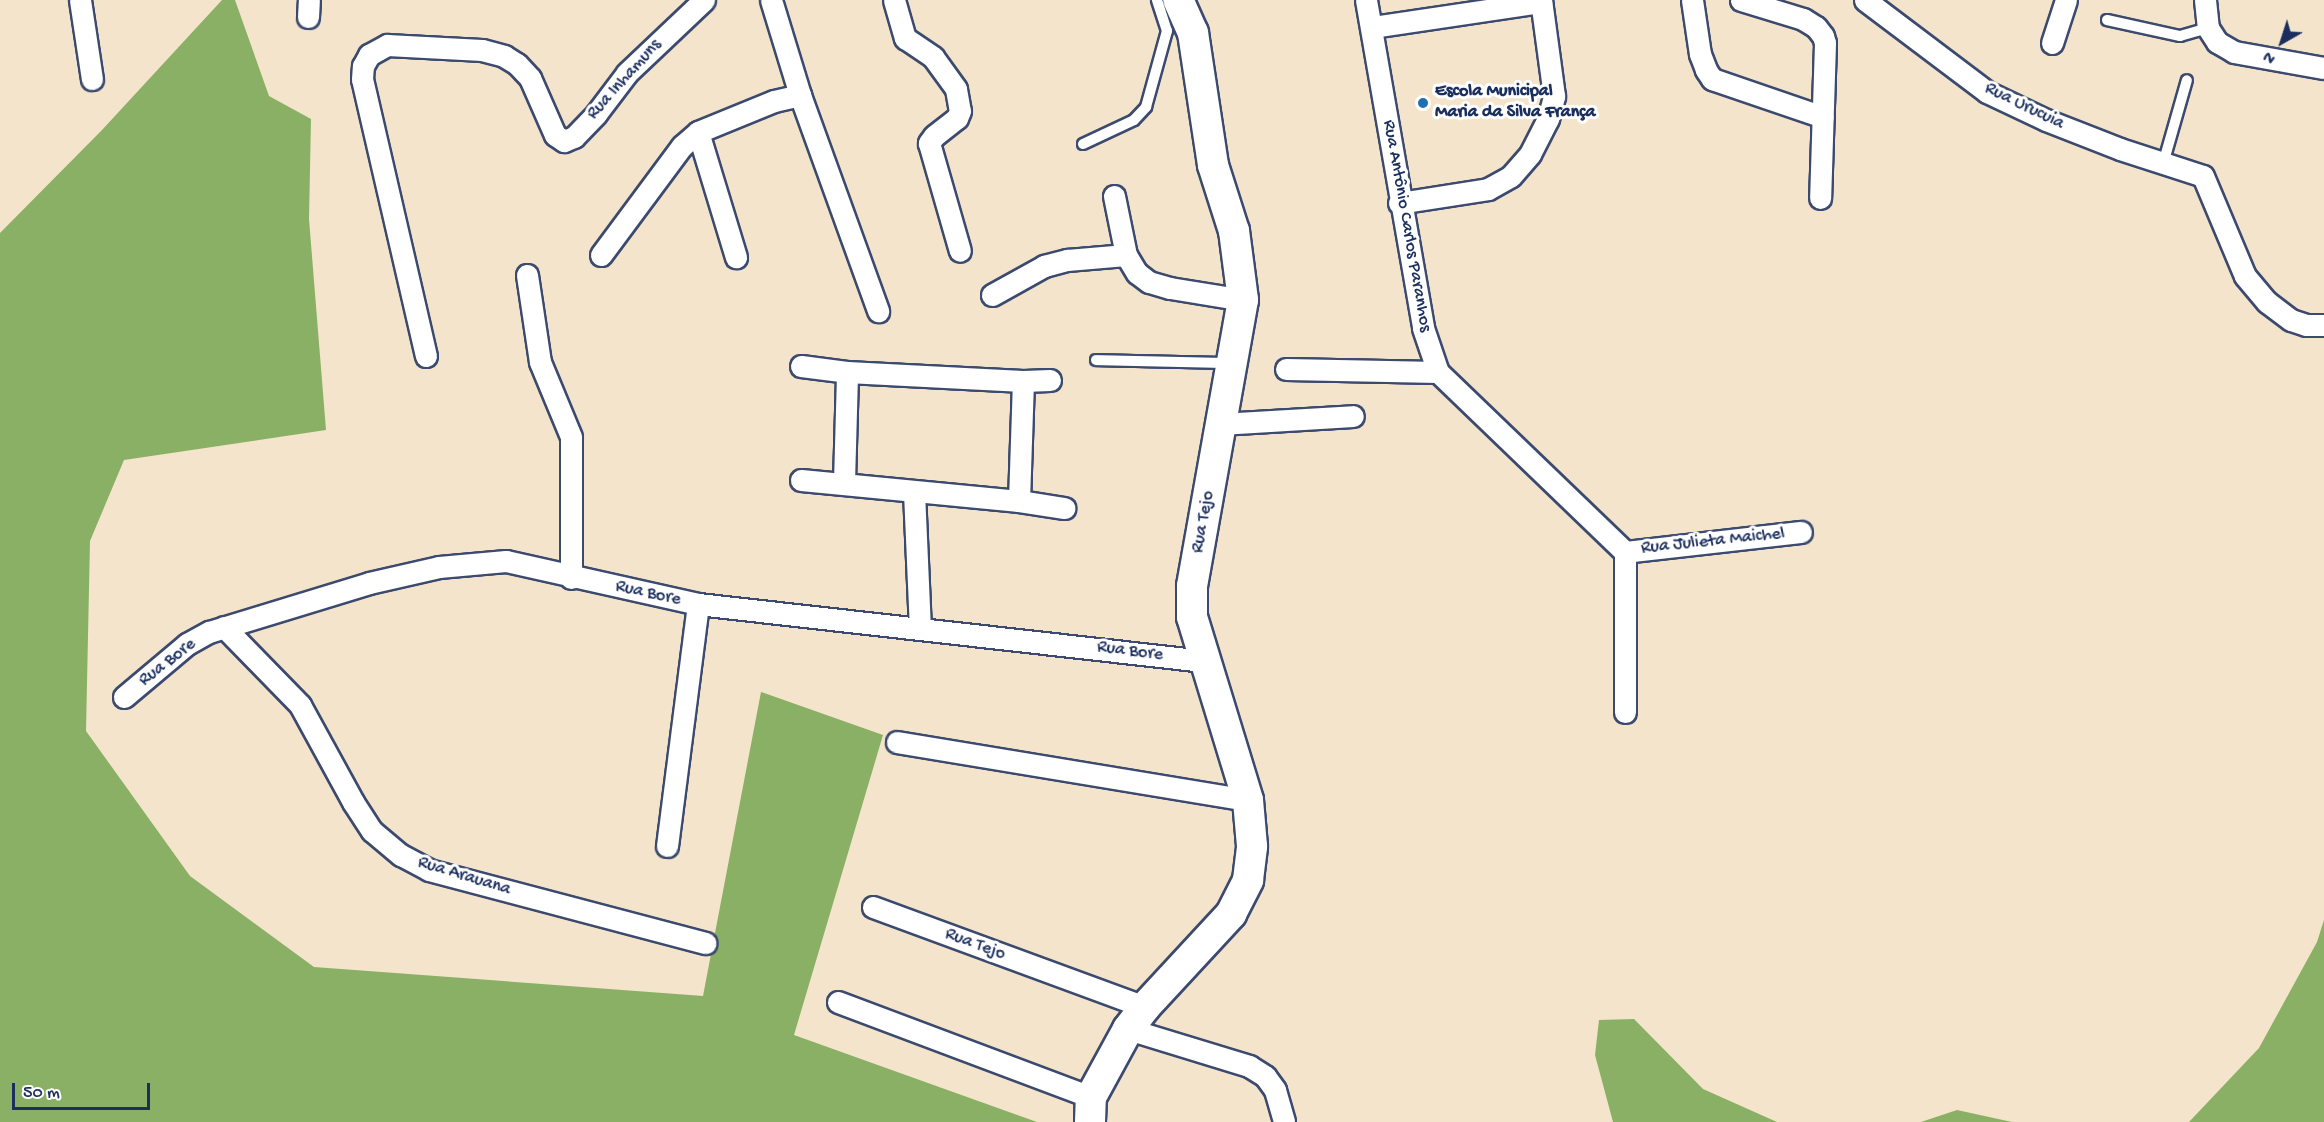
<!DOCTYPE html>
<meta charset="utf-8">
<style>
body{margin:0}
#map{position:relative;width:2324px;height:1122px;overflow:hidden;background:#f3e4cb;font-family:"Gochi Hand",sans-serif}
div>[style]{position:absolute}
.forest>*{inset:0;background:#8ab065}
.roads{filter:drop-shadow(2px 0 #3b4a6e) drop-shadow(-2px 0 #3b4a6e) drop-shadow(0 2px #3b4a6e) drop-shadow(0 -2px #3b4a6e)}
.lane>*{height:10px;margin:-5px;padding:0 5px;transform-origin:5px;border-radius:5px;background:#fff}
.street>*{height:21px;margin:-10.5px;padding:0 10.5px;transform-origin:10.5px;border-radius:10.5px;background:#fff}
.secondary>*{height:30px;margin:-15px;padding:0 15px;transform-origin:15px;border-radius:15px;background:#fff}
.dots>*{width:16px;height:16px;translate:-50% -50%;box-sizing:border-box;border:3px solid #fff;border-radius:50%}
span{translate:-50% -50%;white-space:nowrap;text-align:center;line-height:1.15;-webkit-text-stroke:6px #fff;paint-order:stroke}
.street-label{font-size:18px;color:#1b2f5e}
.poi-label{font-size:18px;color:#1b2f5e;font-weight:700}
.left{translate:0 -50%;text-align:left}
.north{position:absolute;left:2252px;top:12px;width:60px;height:60px;-webkit-text-stroke:4px #fff;paint-order:stroke;rotate:219deg;font-size:16px;font-weight:700;line-height:24px;text-align:center;color:#1b2f5e}
.north::after{content:'';display:block;margin:auto;width:21px;height:27px;background:#1b2f5e;clip-path:polygon(50% 0,100% 100%,50% 72%,0 100%)}
.scale{position:absolute;left:12px;top:1083px;width:138px;height:27px;box-sizing:border-box;border:3px solid #1b2f5e;border-top:0;padding-left:8px;font-size:18px;line-height:21px;white-space:nowrap;color:#1b2f5e;-webkit-text-stroke:4px #fff;paint-order:stroke}
</style>
<div id="map">
<div class="forest">
<i style="clip-path:polygon(222px 0,235px 0,269px 96px,311px 119px,309px 219px,326px 430px,124px 460px,90px 541px,86px 731px,190px 876px,314px 967px,703px 996px,761px 692px,883px 735px,794px 1035px,1037px 1122px,0 1122px,0 233px,102px 130px)"></i>
<i style="clip-path:polygon(2324px 920px,2324px 1122px,2189px 1122px,2259px 1048px,2317px 942px)"></i>
<i style="clip-path:polygon(1634px 1019px,1703px 1089px,1777px 1122px,1613px 1122px,1595px 1055px,1599px 1020px)"></i>
<i style="clip-path:polygon(1957px 1110px,2012px 1122px,1921px 1122px)"></i>
</div>
<div class="roads">
<div class="lane">
<i style="left:2107px;top:20px;width:75px;rotate:12.4deg"></i>
<i style="left:2180px;top:36px;width:29px;rotate:-16deg"></i>
<i style="left:1083px;top:144px;width:56px;rotate:-25.2deg"></i>
<i style="left:1134px;top:120px;width:18px;rotate:-47deg"></i>
<i style="left:1146px;top:107px;width:79px;rotate:-74.6deg"></i>
<i style="left:1167px;top:31px;width:33px;rotate:-108deg"></i>
<i style="left:2163px;top:164px;width:87px;rotate:-74.1deg"></i>
<i style="left:1096px;top:360px;width:135px;rotate:1.3deg"></i>
</div>
<div class="street">
<i style="left:80px;top:0;width:80px;rotate:81.4deg"></i>
<i style="left:771px;top:0;width:99px;rotate:73deg"></i>
<i style="left:800px;top:95px;width:230px;rotate:70.1deg"></i>
<i style="left:894px;top:0;width:40px;rotate:74deg"></i>
<i style="left:905px;top:38px;width:34px;rotate:34deg"></i>
<i style="left:933px;top:57px;width:39px;rotate:54deg"></i>
<i style="left:956px;top:89px;width:22px;rotate:80deg"></i>
<i style="left:960px;top:111px;width:8px;rotate:113deg"></i>
<i style="left:957px;top:118px;width:29px;rotate:142deg"></i>
<i style="left:934px;top:136px;width:9px;rotate:126deg"></i>
<i style="left:929px;top:143px;width:112px;rotate:74deg"></i>
<i style="left:1366px;top:0;width:333px;rotate:80.1deg"></i>
<i style="left:1423px;top:328px;width:46px;rotate:71.2deg"></i>
<i style="left:1438px;top:372px;width:260px;rotate:43.9deg"></i>
<i style="left:1692px;top:0;width:55px;rotate:81.6deg"></i>
<i style="left:1700px;top:54px;width:17px;rotate:69deg"></i>
<i style="left:1706px;top:70px;width:11px;rotate:56deg"></i>
<i style="left:1712px;top:79px;width:117px;rotate:18.9deg"></i>
<i style="left:1741px;top:0;width:65px;rotate:17deg"></i>
<i style="left:1803px;top:19px;width:15px;rotate:32deg"></i>
<i style="left:1816px;top:27px;width:11px;rotate:52deg"></i>
<i style="left:1823px;top:36px;width:7px;rotate:74deg"></i>
<i style="left:1825px;top:43px;width:155px;rotate:91.8deg"></i>
<i style="left:1865px;top:0;width:153px;rotate:37deg"></i>
<i style="left:1987px;top:92px;width:65px;rotate:25.4deg"></i>
<i style="left:2046px;top:120px;width:79px;rotate:21.4deg"></i>
<i style="left:2120px;top:149px;width:87px;rotate:18deg"></i>
<i style="left:2203px;top:176px;width:108px;rotate:67.2deg"></i>
<i style="left:2245px;top:276px;width:34px;rotate:50deg"></i>
<i style="left:2267px;top:302px;width:30px;rotate:37deg"></i>
<i style="left:2291px;top:320px;width:16px;rotate:18deg"></i>
<i style="left:2306px;top:325px;width:18px"></i>
<i style="left:2205px;top:0;width:28px;rotate:84deg"></i>
<i style="left:2208px;top:28px;width:17px;rotate:57deg"></i>
<i style="left:2217px;top:42px;width:20px;rotate:30deg"></i>
<i style="left:2234px;top:52px;width:91px;rotate:10.1deg"></i>
<i style="left:308px;top:17px;width:17px;rotate:-87deg"></i>
<i style="left:1372px;top:27px;width:171px;rotate:-8.4deg"></i>
<i style="left:2052px;top:43px;width:45px;rotate:-72deg"></i>
<i style="left:698px;top:132px;width:131px;rotate:73.1deg"></i>
<i style="left:1114px;top:196px;width:60px;rotate:78.5deg"></i>
<i style="left:1399px;top:203px;width:90px;rotate:-8.9deg"></i>
<i style="left:1488px;top:189px;width:26px;rotate:-29deg"></i>
<i style="left:1511px;top:176px;width:29px;rotate:-49deg"></i>
<i style="left:1530px;top:154px;width:39px;rotate:-63deg"></i>
<i style="left:1548px;top:119px;width:24px;rotate:-75deg"></i>
<i style="left:1554px;top:96px;width:97px;rotate:-97.7deg"></i>
<i style="left:601px;top:255px;width:136px;rotate:-53.4deg"></i>
<i style="left:682px;top:146px;width:21px;rotate:-41deg"></i>
<i style="left:698px;top:132px;width:82px;rotate:-22.2deg"></i>
<i style="left:774px;top:101px;width:27px;rotate:-13deg"></i>
<i style="left:527px;top:275px;width:88px;rotate:81.5deg"></i>
<i style="left:540px;top:362px;width:81px;rotate:67.5deg"></i>
<i style="left:571px;top:437px;width:141px;rotate:90deg"></i>
<i style="left:992px;top:295px;width:60px;rotate:-29.1deg"></i>
<i style="left:1044px;top:266px;width:24px;rotate:-15deg"></i>
<i style="left:1067px;top:260px;width:59px;rotate:-4.8deg"></i>
<i style="left:1126px;top:255px;width:21px;rotate:59deg"></i>
<i style="left:1137px;top:273px;width:15px;rotate:37deg"></i>
<i style="left:1149px;top:282px;width:22px;rotate:16deg"></i>
<i style="left:1170px;top:288px;width:74px;rotate:9.3deg"></i>
<i style="left:426px;top:356px;width:284px;rotate:-103deg"></i>
<i style="left:362px;top:79px;width:13px;rotate:-86deg"></i>
<i style="left:363px;top:66px;width:13px;rotate:-61deg"></i>
<i style="left:369px;top:55px;width:21px;rotate:-29deg"></i>
<i style="left:387px;top:45px;width:95px;rotate:3deg"></i>
<i style="left:482px;top:50px;width:23px;rotate:15deg"></i>
<i style="left:504px;top:56px;width:15px;rotate:32deg"></i>
<i style="left:517px;top:64px;width:19px;rotate:47deg"></i>
<i style="left:530px;top:78px;width:62px;rotate:66.3deg"></i>
<i style="left:555px;top:135px;width:11px;rotate:34deg"></i>
<i style="left:564px;top:141px;width:11px;rotate:-22deg"></i>
<i style="left:574px;top:137px;width:32px;rotate:-46deg"></i>
<i style="left:596px;top:114px;width:51px;rotate:-52.9deg"></i>
<i style="left:627px;top:73px;width:106px;rotate:-43.5deg"></i>
<i style="left:801px;top:366px;width:46px;rotate:7.4deg"></i>
<i style="left:1286px;top:369px;width:152px;rotate:1.1deg"></i>
<i style="left:1220px;top:424px;width:133px;rotate:-3.4deg"></i>
<i style="left:801px;top:480px;width:219px;rotate:5.5deg"></i>
<i style="left:1019px;top:501px;width:46px;rotate:8.8deg"></i>
<i style="left:844px;top:482px;width:110px;rotate:-88.4deg"></i>
<i style="left:847px;top:372px;width:176px;rotate:2.9deg"></i>
<i style="left:1023px;top:381px;width:27px;rotate:-2deg"></i>
<i style="left:914px;top:492px;width:135px;rotate:87.5deg"></i>
<i style="left:1019px;top:501px;width:120px;rotate:-88.1deg"></i>
<i style="left:1625px;top:552px;width:177px;rotate:-6.5deg"></i>
<i style="left:224px;top:627px;width:109px;rotate:45.7deg"></i>
<i style="left:300px;top:705px;width:111px;rotate:61.3deg"></i>
<i style="left:353px;top:802px;width:35px;rotate:57deg"></i>
<i style="left:372px;top:831px;width:38px;rotate:40deg"></i>
<i style="left:401px;top:855px;width:32px;rotate:28deg"></i>
<i style="left:429px;top:870px;width:286px;rotate:14.8deg"></i>
<i style="left:124px;top:697px;width:82px;rotate:-40.1deg"></i>
<i style="left:187px;top:644px;width:25px;rotate:-29deg"></i>
<i style="left:209px;top:632px;width:167px;rotate:-17deg"></i>
<i style="left:369px;top:583px;width:72px;rotate:-12.9deg"></i>
<i style="left:439px;top:567px;width:67px;rotate:-5.1deg"></i>
<i style="left:506px;top:561px;width:197px;rotate:12.6deg"></i>
<i style="left:698px;top:604px;width:509px;rotate:6.43deg"></i>
<i style="left:1625px;top:712px;width:160px;rotate:-90deg"></i>
<i style="left:897px;top:742px;width:356px;rotate:9.4deg"></i>
<i style="left:667px;top:846px;width:244px;rotate:-82.7deg"></i>
<i style="left:873px;top:907px;width:290px;rotate:20.2deg"></i>
<i style="left:838px;top:1002px;width:270px;rotate:20.6deg"></i>
<i style="left:1128px;top:1029px;width:127px;rotate:17deg"></i>
<i style="left:1249px;top:1066px;width:19px;rotate:32deg"></i>
<i style="left:1265px;top:1076px;width:17px;rotate:54deg"></i>
<i style="left:1275px;top:1090px;width:33px;rotate:74deg"></i>
</div>
<div class="secondary">
<i style="left:1090px;top:1122px;width:25px;rotate:-88deg"></i>
<i style="left:1091px;top:1097px;width:77px;rotate:-61.4deg"></i>
<i style="left:1128px;top:1029px;width:28px;rotate:-52deg"></i>
<i style="left:1145px;top:1007px;width:127px;rotate:-47.2deg"></i>
<i style="left:1231px;top:914px;width:38px;rotate:-63deg"></i>
<i style="left:1248px;top:880px;width:34px;rotate:-83deg"></i>
<i style="left:1252px;top:846px;width:46px;rotate:-95deg"></i>
<i style="left:1248px;top:800px;width:191px;rotate:-107deg"></i>
<i style="left:1192px;top:617px;width:31px;rotate:-90deg"></i>
<i style="left:1192px;top:586px;width:291px;rotate:-79.9deg"></i>
<i style="left:1243px;top:300px;width:70px;rotate:-97.4deg"></i>
<i style="left:1234px;top:231px;width:69px;rotate:-107.7deg"></i>
<i style="left:1213px;top:165px;width:134px;rotate:-98.6deg"></i>
<i style="left:1193px;top:33px;width:36px;rotate:-114deg"></i>
</div>
</div>
<div class="dots">
<i style="left:1423px;top:103px;background:#1f6fb2"></i>
</div>
<div class="street-label">
<span style="left:625px;top:80px;rotate:-48deg">Rua Inhamuns</span>
<span style="left:2024px;top:107px;rotate:26deg">Rua Urucuia</span>
<span style="left:1406px;top:226px;rotate:80deg">Rua Antônio Carlos Paranhos</span>
<span style="left:1204px;top:522px;rotate:-80deg">Rua Tejo</span>
<span style="left:1713px;top:542px;rotate:-6deg">Rua Julieta Maichel</span>
<span style="left:648px;top:594px;rotate:12deg">Rua Bore</span>
<span style="left:1130px;top:652px;rotate:7deg">Rua Bore</span>
<span style="left:168px;top:663px;rotate:-38deg">Rua Bore</span>
<span style="left:464px;top:877px;rotate:17deg">Rua Arauana</span>
<span style="left:975px;top:945px;rotate:20deg">Rua Tejo</span>
</div>
<div class="poi-label">
<span class="left" style="left:1435px;top:103px">Escola Municipal<br>Maria da Silva França</span>
</div>
<div class="north">N</div>
<div class="scale">50 m</div>
</div>
